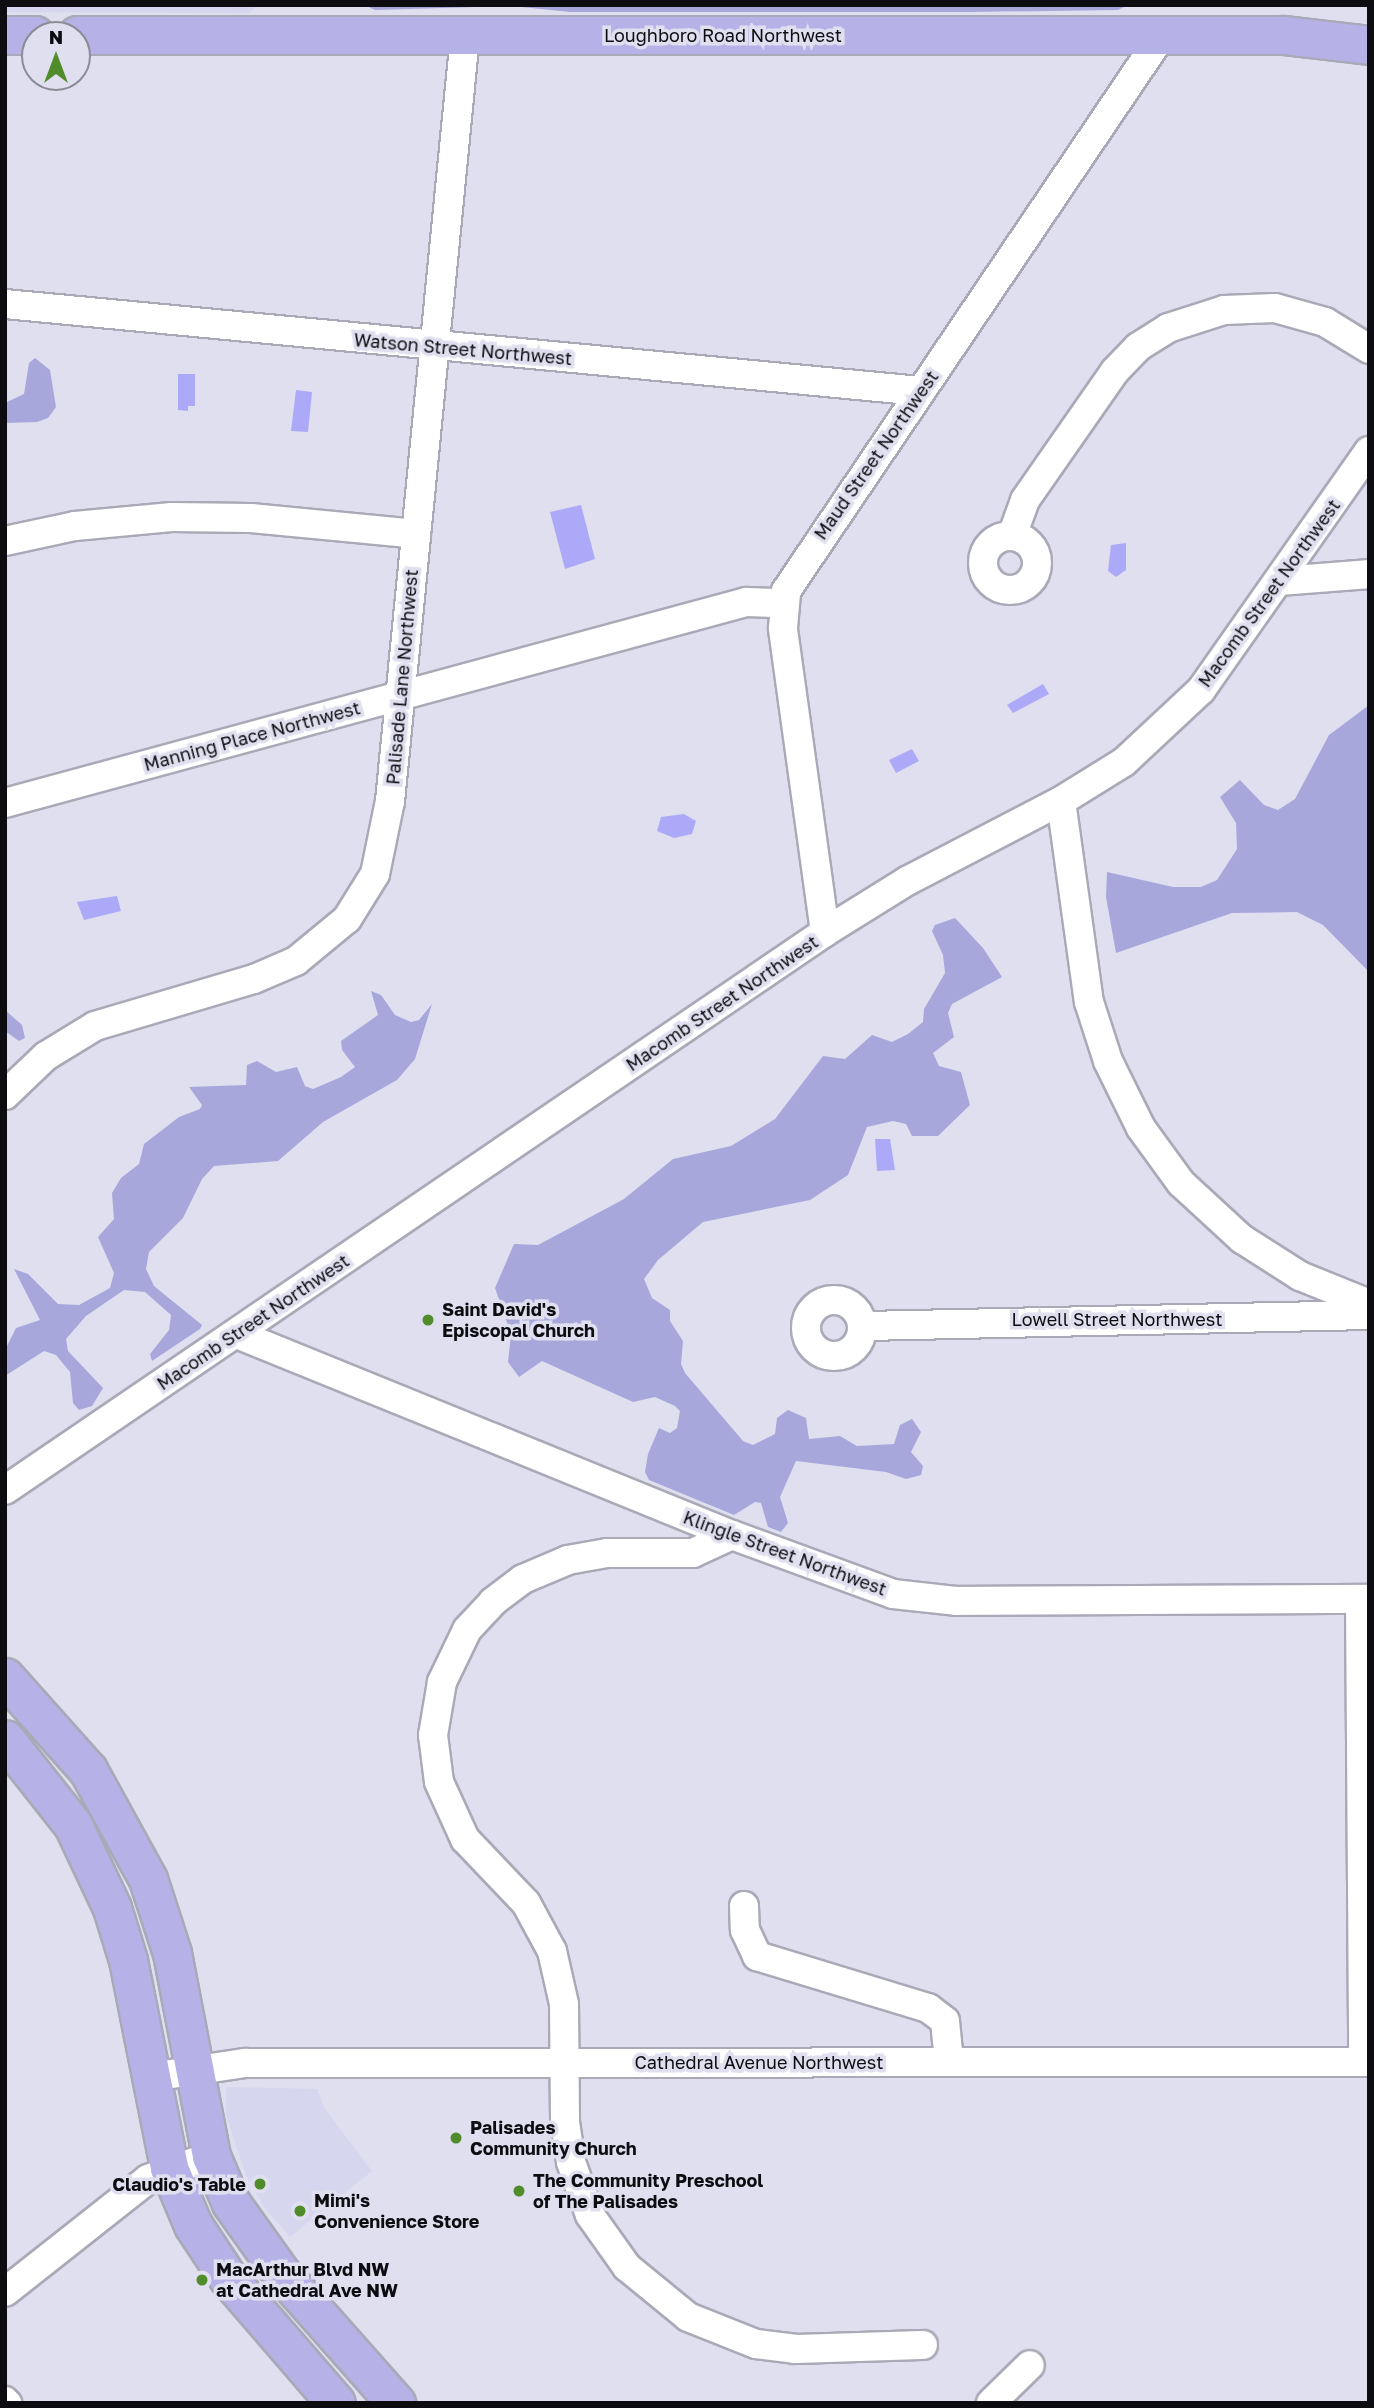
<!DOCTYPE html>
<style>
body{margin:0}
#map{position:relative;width:1374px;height:2408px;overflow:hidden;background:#dfdfef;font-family:"Golos Text",sans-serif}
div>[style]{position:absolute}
.built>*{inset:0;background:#d6d6ee}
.green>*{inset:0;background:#a8a7dc}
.water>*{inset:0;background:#ada9f9}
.roads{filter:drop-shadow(2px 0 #a9a9b8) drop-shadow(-2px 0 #a9a9b8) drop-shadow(0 2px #a9a9b8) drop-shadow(0 -2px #a9a9b8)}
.minor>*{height:28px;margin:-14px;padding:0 14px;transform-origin:14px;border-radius:14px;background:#fff}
.minor>.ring{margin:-14px;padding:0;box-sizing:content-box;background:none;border:28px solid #fff;border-radius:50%}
.major>*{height:37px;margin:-18.5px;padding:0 18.5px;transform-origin:18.5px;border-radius:18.5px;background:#b6b2e7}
.dots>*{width:19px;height:19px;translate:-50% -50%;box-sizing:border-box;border:4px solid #dfdfef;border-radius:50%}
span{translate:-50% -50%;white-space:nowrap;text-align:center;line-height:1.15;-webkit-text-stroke:7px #dfdfef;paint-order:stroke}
.street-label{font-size:18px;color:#0c0c11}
.poi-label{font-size:18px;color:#0c0c11;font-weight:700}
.left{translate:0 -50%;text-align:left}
.right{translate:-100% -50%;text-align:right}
.frame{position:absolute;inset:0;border:7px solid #0c0c11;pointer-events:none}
.north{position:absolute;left:21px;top:21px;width:70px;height:70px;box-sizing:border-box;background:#dfdfef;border:2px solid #8b8b96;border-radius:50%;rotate:0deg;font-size:19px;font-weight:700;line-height:28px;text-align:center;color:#0c0c11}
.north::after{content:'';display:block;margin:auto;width:24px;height:32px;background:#518c2b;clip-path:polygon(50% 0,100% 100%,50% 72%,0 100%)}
</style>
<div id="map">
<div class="built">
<i style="clip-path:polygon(5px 5px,257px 5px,250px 13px,5px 12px)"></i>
<i style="clip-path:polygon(226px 2087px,317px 2089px,325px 2109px,372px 2171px,290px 2237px,264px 2207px,246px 2175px,226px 2115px)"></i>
</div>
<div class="green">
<i style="clip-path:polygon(364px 5px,1128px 5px,1118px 10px,970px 12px,570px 12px,512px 6px,375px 10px)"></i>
<i style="clip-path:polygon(35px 358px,50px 370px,56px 407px,48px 418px,37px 422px,5px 423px,5px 403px,24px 394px,29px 363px)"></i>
<i style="clip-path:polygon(1369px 705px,1369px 972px,1323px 925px,1297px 912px,1232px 913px,1116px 953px,1106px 897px,1107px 872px,1173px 887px,1201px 887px,1217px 880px,1237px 849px,1236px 823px,1220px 797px,1240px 780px,1264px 805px,1278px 810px,1295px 799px,1329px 735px)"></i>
<i style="clip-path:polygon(955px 918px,983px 948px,1002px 977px,952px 1004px,948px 1013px,954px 1037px,933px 1053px,939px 1066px,961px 1072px,970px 1105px,938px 1136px,912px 1136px,906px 1124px,893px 1121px,867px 1127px,848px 1175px,810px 1200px,703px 1222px,658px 1260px,644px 1279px,652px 1298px,670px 1310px,670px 1321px,683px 1341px,681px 1364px,685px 1373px,743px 1441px,753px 1445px,775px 1434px,777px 1418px,788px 1410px,806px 1418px,809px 1439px,840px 1436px,857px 1446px,894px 1444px,900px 1425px,912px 1419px,921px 1432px,911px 1452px,923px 1466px,921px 1475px,906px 1479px,886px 1472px,796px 1461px,780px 1497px,788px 1523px,781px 1532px,768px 1527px,761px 1503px,755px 1502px,734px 1515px,649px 1480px,645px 1472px,648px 1454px,659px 1428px,670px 1433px,677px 1428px,680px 1411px,675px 1406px,655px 1397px,633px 1402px,542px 1361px,519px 1377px,508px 1362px,511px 1334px,495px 1288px,514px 1244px,538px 1245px,624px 1199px,673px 1159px,731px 1146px,775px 1119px,823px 1056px,845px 1059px,872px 1035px,892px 1042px,908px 1034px,923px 1022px,924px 1009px,945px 973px,943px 955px,932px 931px,935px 925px)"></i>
<i style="clip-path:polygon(371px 991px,381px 995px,395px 1015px,411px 1022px,419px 1020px,432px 1004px,415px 1059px,397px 1080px,323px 1122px,278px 1161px,214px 1166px,202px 1179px,183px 1218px,149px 1252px,146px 1269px,154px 1286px,202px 1325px,200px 1329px,152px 1361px,150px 1354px,169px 1330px,171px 1315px,145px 1292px,124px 1290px,86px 1316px,66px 1339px,68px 1351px,103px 1388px,92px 1406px,79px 1410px,73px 1403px,70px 1372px,56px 1355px,44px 1351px,5px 1376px,5px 1350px,16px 1328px,40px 1320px,14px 1269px,28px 1274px,58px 1304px,79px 1305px,110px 1288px,114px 1273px,98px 1237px,114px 1219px,112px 1193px,121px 1178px,139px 1164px,144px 1144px,179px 1117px,200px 1109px,202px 1105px,189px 1087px,246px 1085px,247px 1065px,257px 1061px,276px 1072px,297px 1067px,305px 1086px,313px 1089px,341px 1077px,355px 1067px,342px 1050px,341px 1041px,378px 1015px)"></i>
<i style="clip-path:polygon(5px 1010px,22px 1025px,25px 1038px,19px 1041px,5px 1031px)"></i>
</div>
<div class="water">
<i style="clip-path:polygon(178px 374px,195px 374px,195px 406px,188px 406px,188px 411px,178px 410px)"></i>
<i style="clip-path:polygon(296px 390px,312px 392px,308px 432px,291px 431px)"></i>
<i style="clip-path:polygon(581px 505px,595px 559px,565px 569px,550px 512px)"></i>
<i style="clip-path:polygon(1126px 543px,1126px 570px,1116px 577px,1108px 571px,1111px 545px)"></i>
<i style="clip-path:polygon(1043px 684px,1049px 694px,1013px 713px,1007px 705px)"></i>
<i style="clip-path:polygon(912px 749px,919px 761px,896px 773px,889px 760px)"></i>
<i style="clip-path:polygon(684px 814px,696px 821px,692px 834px,674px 838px,657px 831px,661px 817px)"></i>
<i style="clip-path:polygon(117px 896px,121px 911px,84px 920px,77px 902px)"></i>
<i style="clip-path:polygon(875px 1139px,890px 1139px,895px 1170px,877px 1171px)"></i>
</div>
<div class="roads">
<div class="minor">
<i style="left:5px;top:304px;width:920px;rotate:5.43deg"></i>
<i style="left:1012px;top:536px;width:38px;rotate:-70deg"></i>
<i style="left:1025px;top:500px;width:157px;rotate:-55.1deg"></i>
<i style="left:1115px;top:371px;width:33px;rotate:-46deg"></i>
<i style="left:1138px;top:347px;width:36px;rotate:-32deg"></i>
<i style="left:1168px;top:328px;width:59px;rotate:-17.8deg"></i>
<i style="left:1224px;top:310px;width:51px;rotate:-2.2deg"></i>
<i style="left:1275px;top:308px;width:52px;rotate:15.6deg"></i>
<i style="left:1325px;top:322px;width:52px;rotate:31.5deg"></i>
<i class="ring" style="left:983px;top:536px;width:26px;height:26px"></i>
<i style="left:5px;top:541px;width:72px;rotate:-12.1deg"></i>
<i style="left:75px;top:526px;width:97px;rotate:-5.3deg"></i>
<i style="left:172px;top:517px;width:79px;rotate:0.7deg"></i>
<i style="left:251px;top:518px;width:166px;rotate:5.5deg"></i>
<i style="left:1280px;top:581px;width:89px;rotate:-4.5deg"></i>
<i style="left:1061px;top:801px;width:203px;rotate:82.1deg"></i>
<i style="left:1089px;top:1002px;width:62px;rotate:72.1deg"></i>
<i style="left:1108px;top:1061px;width:75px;rotate:63.8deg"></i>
<i style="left:1141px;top:1128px;width:68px;rotate:54deg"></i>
<i style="left:1181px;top:1183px;width:83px;rotate:42.6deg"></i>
<i style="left:1242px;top:1239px;width:69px;rotate:32.5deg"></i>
<i style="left:1300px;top:1276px;width:74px;rotate:22.1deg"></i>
<i style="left:5px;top:803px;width:768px;rotate:-15.18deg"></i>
<i style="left:746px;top:602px;width:37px;rotate:2deg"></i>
<i style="left:825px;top:932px;width:307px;rotate:-97.9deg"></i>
<i style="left:783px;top:628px;width:37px;rotate:-85deg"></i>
<i style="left:786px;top:591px;width:671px;rotate:-55.93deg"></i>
<i style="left:5px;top:1095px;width:57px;rotate:-43.6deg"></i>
<i style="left:46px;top:1056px;width:57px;rotate:-31.5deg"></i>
<i style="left:95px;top:1026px;width:166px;rotate:-16.5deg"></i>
<i style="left:254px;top:979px;width:46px;rotate:-23.2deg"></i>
<i style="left:296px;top:961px;width:66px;rotate:-39.5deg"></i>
<i style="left:347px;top:919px;width:53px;rotate:-58.1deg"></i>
<i style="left:375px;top:874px;width:75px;rotate:-78.4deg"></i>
<i style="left:390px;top:801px;width:769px;rotate:-84.4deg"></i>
<i class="ring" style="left:806px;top:1300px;width:28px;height:28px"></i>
<i style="left:865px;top:1326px;width:504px;rotate:-1.25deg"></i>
<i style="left:237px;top:1334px;width:534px;rotate:22.1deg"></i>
<i style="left:732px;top:1535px;width:171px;rotate:20.1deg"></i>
<i style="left:893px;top:1594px;width:63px;rotate:6.3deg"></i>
<i style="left:956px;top:1601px;width:413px;rotate:-0.3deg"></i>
<i style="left:5px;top:1490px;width:992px;rotate:-34.23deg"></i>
<i style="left:825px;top:932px;width:97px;rotate:-31.9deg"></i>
<i style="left:907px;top:881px;width:174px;rotate:-27.5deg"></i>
<i style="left:1061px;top:801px;width:74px;rotate:-31.8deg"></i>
<i style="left:1124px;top:762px;width:105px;rotate:-43.1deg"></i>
<i style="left:1201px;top:690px;width:292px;rotate:-54.9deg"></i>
<i style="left:732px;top:1535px;width:43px;rotate:155.2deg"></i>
<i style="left:693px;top:1553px;width:86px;rotate:180deg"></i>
<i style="left:607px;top:1553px;width:40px;rotate:170deg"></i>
<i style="left:568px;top:1560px;width:49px;rotate:157.1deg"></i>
<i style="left:523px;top:1579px;width:38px;rotate:143deg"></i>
<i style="left:493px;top:1602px;width:38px;rotate:133deg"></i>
<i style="left:467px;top:1630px;width:58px;rotate:115.7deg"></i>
<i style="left:442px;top:1682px;width:54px;rotate:99.6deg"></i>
<i style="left:433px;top:1735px;width:47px;rotate:82.7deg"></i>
<i style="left:439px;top:1782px;width:63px;rotate:65.5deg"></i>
<i style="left:465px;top:1839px;width:88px;rotate:46.4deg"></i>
<i style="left:526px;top:1903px;width:55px;rotate:61.6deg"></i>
<i style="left:552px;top:1951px;width:54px;rotate:77.2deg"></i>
<i style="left:564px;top:2004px;width:118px;rotate:89.5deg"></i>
<i style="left:565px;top:2122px;width:40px;rotate:81.5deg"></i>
<i style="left:571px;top:2162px;width:56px;rotate:70.3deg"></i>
<i style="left:590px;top:2215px;width:64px;rotate:54.6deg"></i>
<i style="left:627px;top:2267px;width:79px;rotate:39.3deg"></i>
<i style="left:688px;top:2317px;width:73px;rotate:21.7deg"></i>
<i style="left:756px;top:2344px;width:39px;rotate:7deg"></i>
<i style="left:795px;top:2349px;width:128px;rotate:-1.8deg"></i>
<i style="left:1360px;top:1599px;width:463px;rotate:89.6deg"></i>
<i style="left:744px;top:1906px;width:24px;rotate:88deg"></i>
<i style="left:745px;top:1930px;width:29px;rotate:65deg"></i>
<i style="left:757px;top:1956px;width:179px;rotate:16.9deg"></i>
<i style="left:928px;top:2008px;width:21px;rotate:37deg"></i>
<i style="left:945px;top:2021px;width:41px;rotate:84.4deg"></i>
<i style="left:151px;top:2077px;width:95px;rotate:-8.5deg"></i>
<i style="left:245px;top:2063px;width:1124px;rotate:-0.05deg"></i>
<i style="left:5px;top:2292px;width:182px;rotate:-38.3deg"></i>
<i style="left:148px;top:2179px;width:67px;rotate:-20.1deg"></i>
<i style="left:5px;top:2401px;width:3px;rotate:45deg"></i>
<i style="left:991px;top:2403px;width:54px;rotate:-44.3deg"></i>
</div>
<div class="major">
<i style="left:5px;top:35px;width:30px"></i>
<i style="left:77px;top:35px;width:1207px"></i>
<i style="left:1284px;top:35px;width:86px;rotate:6.7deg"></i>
<i style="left:5px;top:1677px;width:125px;rotate:48.3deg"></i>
<i style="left:88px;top:1770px;width:124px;rotate:61.2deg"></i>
<i style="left:148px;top:1879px;width:78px;rotate:72deg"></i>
<i style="left:172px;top:1953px;width:207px;rotate:79.1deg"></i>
<i style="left:211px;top:2156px;width:51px;rotate:66.9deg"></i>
<i style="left:231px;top:2203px;width:86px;rotate:54.5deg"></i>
<i style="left:281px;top:2273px;width:174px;rotate:48.5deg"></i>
<i style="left:5px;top:1739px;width:110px;rotate:51.7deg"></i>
<i style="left:73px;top:1825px;width:92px;rotate:64.8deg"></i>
<i style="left:112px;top:1908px;width:54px;rotate:72.9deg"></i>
<i style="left:128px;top:1960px;width:212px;rotate:78.8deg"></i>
<i style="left:169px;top:2168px;width:62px;rotate:67.2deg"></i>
<i style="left:193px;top:2225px;width:64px;rotate:56.6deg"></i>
<i style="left:228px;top:2278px;width:165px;rotate:49.2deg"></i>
</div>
</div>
<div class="dots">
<i style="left:428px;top:1320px;background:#518c2b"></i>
<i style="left:456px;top:2138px;background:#518c2b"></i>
<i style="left:260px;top:2184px;background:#518c2b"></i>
<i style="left:519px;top:2191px;background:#518c2b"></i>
<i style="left:300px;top:2211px;background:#518c2b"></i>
<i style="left:202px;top:2280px;background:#518c2b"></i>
</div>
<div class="street-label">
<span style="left:723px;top:35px">Loughboro Road Northwest</span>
<span style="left:463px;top:349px;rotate:5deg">Watson Street Northwest</span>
<span style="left:876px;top:455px;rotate:-55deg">Maud Street Northwest</span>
<span style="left:1269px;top:593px;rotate:-54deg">Macomb Street Northwest</span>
<span style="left:402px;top:677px;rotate:-85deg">Palisade Lane Northwest</span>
<span style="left:252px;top:736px;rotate:-15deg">Manning Place Northwest</span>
<span style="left:722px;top:1003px;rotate:-34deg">Macomb Street Northwest</span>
<span style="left:1117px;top:1319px">Lowell Street Northwest</span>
<span style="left:253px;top:1322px;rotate:-34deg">Macomb Street Northwest</span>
<span style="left:785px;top:1553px;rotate:20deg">Klingle Street Northwest</span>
<span style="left:759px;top:2062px">Cathedral Avenue Northwest</span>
</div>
<div class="poi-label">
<span class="left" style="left:442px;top:1320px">Saint David's<br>Episcopal Church</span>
<span class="left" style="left:470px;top:2138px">Palisades<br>Community Church</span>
<span class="left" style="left:533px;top:2191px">The Community Preschool<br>of The Palisades</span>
<span class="right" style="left:246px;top:2184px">Claudio's Table</span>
<span class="left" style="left:314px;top:2211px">Mimi's<br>Convenience Store</span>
<span class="left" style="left:216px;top:2280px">MacArthur Blvd NW<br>at Cathedral Ave NW</span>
</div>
<div class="frame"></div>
<div class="north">N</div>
</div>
